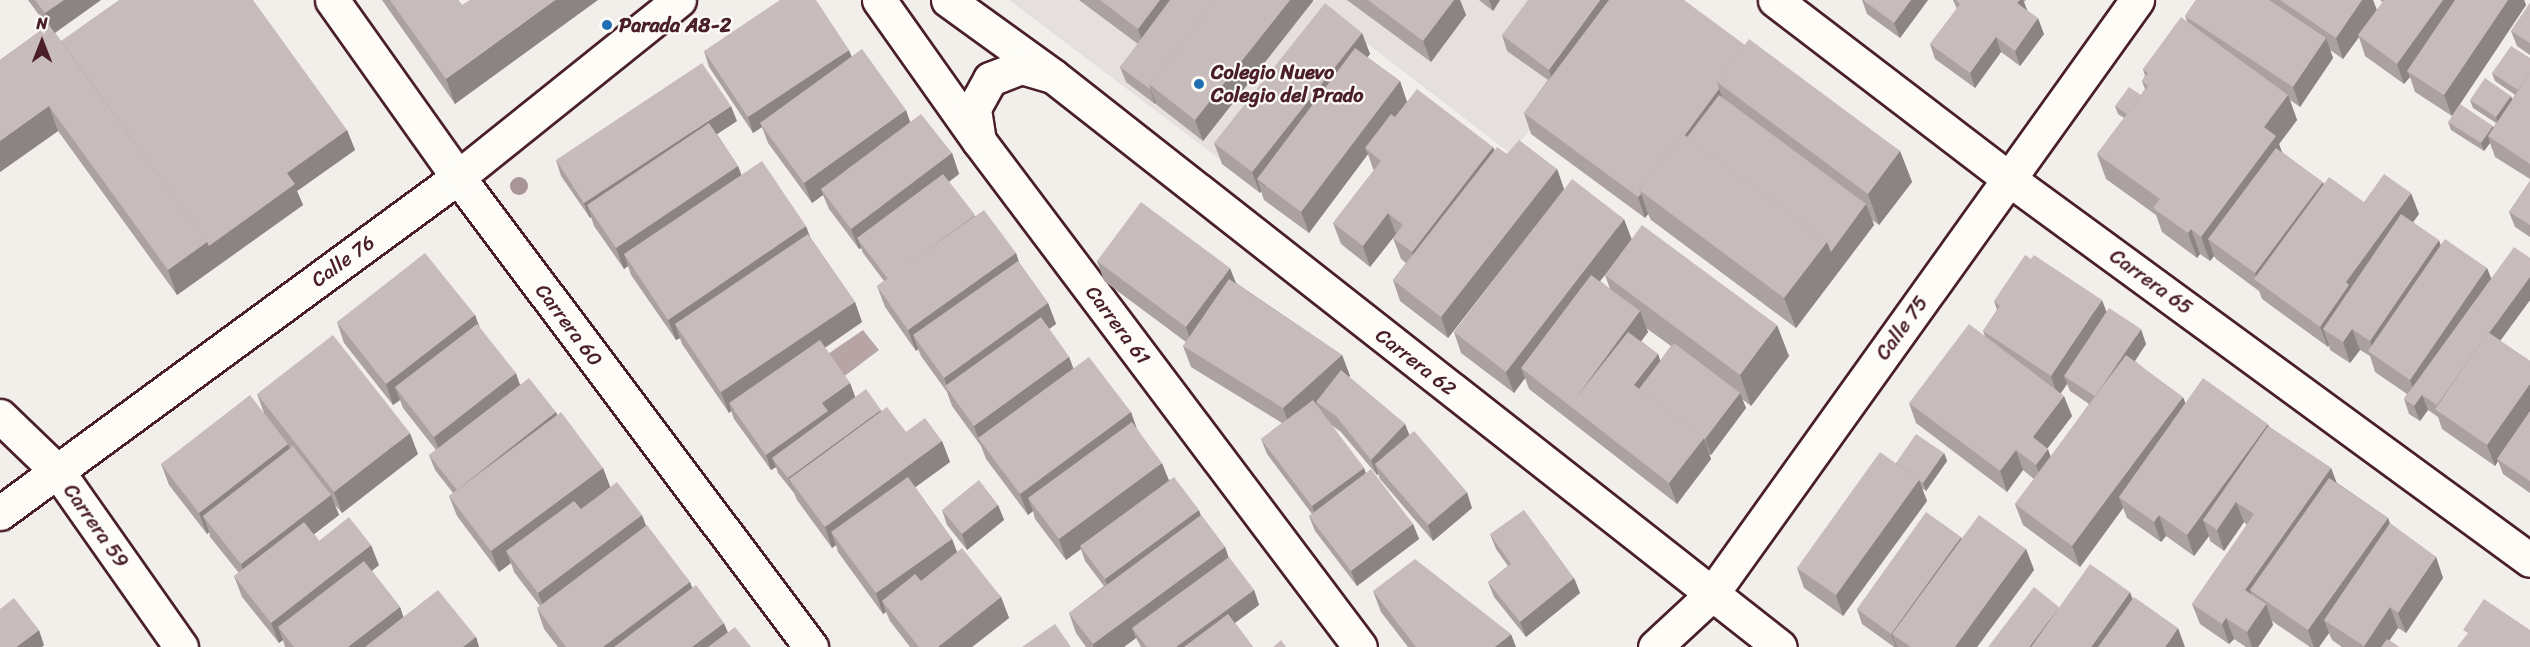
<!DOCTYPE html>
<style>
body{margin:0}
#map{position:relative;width:2530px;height:647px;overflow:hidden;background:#f2efeb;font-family:Sriracha,sans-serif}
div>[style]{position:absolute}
.built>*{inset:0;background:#e5dfdd}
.water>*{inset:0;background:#b7a5a6}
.roads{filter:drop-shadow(2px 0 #4a1f2b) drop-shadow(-2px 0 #4a1f2b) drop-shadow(0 2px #4a1f2b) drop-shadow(0 -2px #4a1f2b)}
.minor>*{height:33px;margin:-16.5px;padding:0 16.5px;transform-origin:16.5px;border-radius:16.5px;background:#fdfcf7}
.tertiary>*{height:33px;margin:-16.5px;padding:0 16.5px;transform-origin:16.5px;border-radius:16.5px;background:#fdfcf7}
.trees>*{width:18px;height:18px;margin:-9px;border-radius:50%;background:#a99598}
.wall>*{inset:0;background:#aca1a1}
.shaded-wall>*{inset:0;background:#8c8383}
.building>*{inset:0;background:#c8bbbb}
.dots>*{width:16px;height:16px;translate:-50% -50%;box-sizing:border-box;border:3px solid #fdfcf7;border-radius:50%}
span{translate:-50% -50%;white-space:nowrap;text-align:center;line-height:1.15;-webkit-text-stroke:4.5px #fdfcf7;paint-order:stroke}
.poi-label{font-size:20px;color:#4a1f2b;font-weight:700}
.left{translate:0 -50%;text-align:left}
.street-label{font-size:20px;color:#4a1f2b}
.north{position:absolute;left:12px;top:12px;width:60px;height:60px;-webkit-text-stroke:4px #fdfcf7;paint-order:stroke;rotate:0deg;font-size:16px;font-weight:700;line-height:24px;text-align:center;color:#4a1f2b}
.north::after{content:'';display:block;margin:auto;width:21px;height:27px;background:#4a1f2b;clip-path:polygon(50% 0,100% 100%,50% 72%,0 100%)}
</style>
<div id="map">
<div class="built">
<i style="clip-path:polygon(1009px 0,1628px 0,1511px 154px,1330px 15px,1221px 160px)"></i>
</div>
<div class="water">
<i style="clip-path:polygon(863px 330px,879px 350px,842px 378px,825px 356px)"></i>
</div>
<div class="roads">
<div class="minor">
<i style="left:332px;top:0;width:217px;rotate:54.6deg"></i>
<i style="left:458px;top:177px;width:588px;rotate:53.09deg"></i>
<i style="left:879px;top:0;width:173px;rotate:54.7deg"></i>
<i style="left:979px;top:141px;width:633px;rotate:53.02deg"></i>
<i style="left:948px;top:0;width:130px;rotate:35.9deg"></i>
<i style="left:1053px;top:76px;width:924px;rotate:38.15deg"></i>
<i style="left:1775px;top:0;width:295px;rotate:37.4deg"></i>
<i style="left:2009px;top:179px;width:645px;rotate:36.18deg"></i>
<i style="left:979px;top:141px;width:33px;rotate:-99deg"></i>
<i style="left:974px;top:108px;width:33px;rotate:-61deg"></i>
<i style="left:990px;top:79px;width:33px;rotate:-21deg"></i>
<i style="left:1021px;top:67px;width:32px;rotate:16deg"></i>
<i style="left:0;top:416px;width:81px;rotate:44deg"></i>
<i style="left:58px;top:472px;width:214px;rotate:54.9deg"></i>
</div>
<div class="tertiary">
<i style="left:0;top:513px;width:568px;rotate:-36.26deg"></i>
<i style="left:458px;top:177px;width:283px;rotate:-38.7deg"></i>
<i style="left:1655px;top:647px;width:76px;rotate:-42.9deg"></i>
<i style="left:1711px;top:595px;width:732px;rotate:-54.4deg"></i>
</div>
</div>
<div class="trees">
<i style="left:519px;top:186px"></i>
</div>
<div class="wall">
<i style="clip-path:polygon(28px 0,101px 0,55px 33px,61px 41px,347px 130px,355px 150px,297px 191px,303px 205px,177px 295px,58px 131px,0 172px,0 60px,47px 26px)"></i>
<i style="clip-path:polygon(382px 0,458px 0,462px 5px,455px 104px)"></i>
<i style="clip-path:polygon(1079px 0,1313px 0,1313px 1px,1203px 141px,1157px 105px,1156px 103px,1155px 104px,1126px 82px,1120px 67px,1138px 44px)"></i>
<i style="clip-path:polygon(1347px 0,1460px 0,1466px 15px,1431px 62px)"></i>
<i style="clip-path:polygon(1479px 0,1500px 0,1493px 11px)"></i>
<i style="clip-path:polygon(1862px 0,1928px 0,1900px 38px,1867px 14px)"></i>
<i style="clip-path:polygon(1953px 0,2026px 0,2024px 2px,2027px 10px,2044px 34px,2020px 66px,2001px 52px,1975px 88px,1935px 59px,1930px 44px,1957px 9px)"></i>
<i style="clip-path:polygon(2196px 0,2373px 0,2377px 10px,2383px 2px,2380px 0,2524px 0,2526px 5px,2452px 116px,2415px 92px,2410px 77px,2404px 84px,2365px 56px,2359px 37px,2343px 59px,2330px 50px,2333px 58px,2300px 107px,2290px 100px,2297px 120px,2279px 144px,2282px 152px,2324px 184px,2364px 202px,2419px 214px,2413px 222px,2441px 246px,2487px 268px,2491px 278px,2530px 258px,2530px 300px,2500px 341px,2530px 361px,2530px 493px,2503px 474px,2498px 461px,2495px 466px,2442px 429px,2438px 417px,2428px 410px,2420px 421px,2409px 414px,2404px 399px,2407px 394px,2375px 372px,2370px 356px,2360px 350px,2350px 363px,2330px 350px,2329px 345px,2328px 347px,2262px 299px,2259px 291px,2216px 259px,2214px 256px,2210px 261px,2200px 254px,2197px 258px,2162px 232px,2156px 215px,2106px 179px,2097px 154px,2124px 118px,2118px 114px,2115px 106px,2141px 95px,2145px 89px,2142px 81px,2145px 76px,2143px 69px,2188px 23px,2185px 16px)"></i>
<i style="clip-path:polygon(2530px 3px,2530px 55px,2517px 46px,2511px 31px)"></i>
<i style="clip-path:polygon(evenodd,1362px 33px,1370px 54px,1367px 57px,1400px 81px,1407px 102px,1493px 147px,1494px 150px,1507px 154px,1557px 169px,1564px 189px,1789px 356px,1751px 406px,1742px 399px,1746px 408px,1711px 455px,1709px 454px,1711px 459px,1677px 504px,1529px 389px,1525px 378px,1514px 393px,1461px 353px,1454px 332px,1551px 206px,1448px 338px,1400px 301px,1393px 280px,1406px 263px,1401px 259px,1393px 238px,1396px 234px,1370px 267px,1341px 244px,1333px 223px,1374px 170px,1373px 169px,1368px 154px,1309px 233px,1264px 200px,1261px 191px,1260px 193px,1222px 164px,1214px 143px,1362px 33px,1605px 275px,1610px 289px,1600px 281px,1605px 275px,1362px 33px,1646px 328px,1671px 346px,1660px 361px,1658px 354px,1641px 341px,1648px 332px,1646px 328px)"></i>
<i style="clip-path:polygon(1502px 35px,1745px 45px,1900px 151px,1912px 182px,1879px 225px,1872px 220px,1874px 225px,1796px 328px,1651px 220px,1648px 214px,1645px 218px,1531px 134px,1524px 113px,1548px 80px,1507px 51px)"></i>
<i style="clip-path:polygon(704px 51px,852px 57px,910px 122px,952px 153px,959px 174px,949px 182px,975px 216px,1016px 253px,1018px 261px,1048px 303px,1056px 324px,1049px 329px,1069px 357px,1073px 368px,1131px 412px,1137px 429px,1169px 480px,1201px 515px,1225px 547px,1228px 557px,1254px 590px,1259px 605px,1235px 623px,1253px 647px,1141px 647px,1136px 638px,1124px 647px,1086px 647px,1076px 633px,1069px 613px,1104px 586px,1085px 561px,1081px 549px,1066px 560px,1035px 519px,1033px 511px,1028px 515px,986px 459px,981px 446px,952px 406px,947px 392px,921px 356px,918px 349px,916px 351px,885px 307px,877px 286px,884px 281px,863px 253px,861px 248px,859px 249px,829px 209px,823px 195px,812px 203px,768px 143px,762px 127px,753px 133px,709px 67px)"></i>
<i style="clip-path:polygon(2530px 58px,2530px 179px,2495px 157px,2490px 143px,2484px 151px,2451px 130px,2448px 122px,2494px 127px,2496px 123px,2473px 108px,2470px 100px,2512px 99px,2515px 95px,2495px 81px,2492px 73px)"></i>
<i style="clip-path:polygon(737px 121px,717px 134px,738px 166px,741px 175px,810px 237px,855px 302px,862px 322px,825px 348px,850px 383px,855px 397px,881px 411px,906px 432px,942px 441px,950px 462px,915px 487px,952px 539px,957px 552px,1001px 597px,1009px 618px,972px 647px,910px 647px,890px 621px,886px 612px,883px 614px,838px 552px,836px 545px,832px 548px,797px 500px,794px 493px,778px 473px,776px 467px,771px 470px,734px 419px,731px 411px,729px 413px,682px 344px,680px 338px,676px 340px,631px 275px,628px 266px,624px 269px,594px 226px,591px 217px,590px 218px,561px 176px,556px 160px)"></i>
<i style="clip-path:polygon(2530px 181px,2530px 237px,2515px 227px,2509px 212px)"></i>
<i style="clip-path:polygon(1097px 261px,1236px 283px,1342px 355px,1350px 376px,1349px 377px,1405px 424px,1409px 435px,1472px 508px,1433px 541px,1380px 479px,1378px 474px,1377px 475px,1341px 432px,1330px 424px,1364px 468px,1366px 474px,1413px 524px,1419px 539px,1357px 586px,1315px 531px,1309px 516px,1312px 514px,1267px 454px,1261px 439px,1282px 423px,1191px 367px,1183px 346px,1186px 342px,1104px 281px)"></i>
<i style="clip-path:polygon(evenodd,1994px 301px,2107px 312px,2146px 344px,2135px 361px,2185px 403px,2268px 426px,2331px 468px,2336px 482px,2388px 518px,2390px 524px,2436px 557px,2443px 578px,2406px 633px,2398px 628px,2389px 640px,2399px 647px,2342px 647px,2332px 640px,2329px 633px,2319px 647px,2310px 647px,2272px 621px,2273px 625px,2258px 647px,2246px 647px,2234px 639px,2229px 644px,2200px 624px,2192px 604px,2247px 525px,2244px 522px,2224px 551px,2210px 541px,2209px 536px,2194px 556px,2166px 536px,2161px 542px,2127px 518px,2123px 508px,2080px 567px,2023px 525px,2015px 504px,2034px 479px,2023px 470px,2007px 492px,1916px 423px,1909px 403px,1985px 336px,1983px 331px,1997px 310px,1994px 301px,2067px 384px,2070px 391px,2089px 404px,2051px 457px,2047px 449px,2072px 416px,2061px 393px,2067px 384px)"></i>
<i style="clip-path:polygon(475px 315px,479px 328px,520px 384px,556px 412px,557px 415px,603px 468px,610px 487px,646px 526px,690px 582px,692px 588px,728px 632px,751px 647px,558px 647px,544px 629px,537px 608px,540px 606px,514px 572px,511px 563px,499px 572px,457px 516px,449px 496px,453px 493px,435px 470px,429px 455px,436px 450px,403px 408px,400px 400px,393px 405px,344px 343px,337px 322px)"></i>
<i style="clip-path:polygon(257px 394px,418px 454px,342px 513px,334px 504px,339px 515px,314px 534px,319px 541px,379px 565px,372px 571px,400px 607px,403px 617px,476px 637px,479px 647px,285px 647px,283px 640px,279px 643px,242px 597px,234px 576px,239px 573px,210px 537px,209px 532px,207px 534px,169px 485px,161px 464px,264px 413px)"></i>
<i style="clip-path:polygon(1944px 453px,1947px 461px,1926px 491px,1922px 488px,1927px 501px,1843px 616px,1804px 588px,1797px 568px,1896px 463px)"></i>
<i style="clip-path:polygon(998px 505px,1004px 520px,967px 550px,947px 525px,942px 510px)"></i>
<i style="clip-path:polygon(1490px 534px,1574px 578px,1580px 593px,1526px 637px,1494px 597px,1488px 582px,1508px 566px,1496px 549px)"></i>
<i style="clip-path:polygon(1962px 539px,2026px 549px,2034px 570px,1977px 647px,1894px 647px,1862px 624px,1857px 609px)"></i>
<i style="clip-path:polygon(1373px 591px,1516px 647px,1408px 647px,1381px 612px)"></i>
</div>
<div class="shaded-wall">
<i style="clip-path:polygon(64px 0,101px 0,53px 34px,45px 13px)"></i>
<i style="clip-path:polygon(555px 0,598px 0,455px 104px,446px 79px)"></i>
<i style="clip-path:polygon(1160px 0,1182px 0,1145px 49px,1138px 29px)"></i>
<i style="clip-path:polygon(1290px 0,1313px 0,1313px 1px,1203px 141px,1195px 120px)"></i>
<i style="clip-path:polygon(1454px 0,1460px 0,1466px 15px,1431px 62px,1423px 41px)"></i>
<i style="clip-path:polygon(1489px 0,1500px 0,1493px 11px)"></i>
<i style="clip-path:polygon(1600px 0,1617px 0,1554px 85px,1549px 70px)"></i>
<i style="clip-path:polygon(1911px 0,1928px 0,1900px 38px,1894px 23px)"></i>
<i style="clip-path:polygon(2020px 0,2023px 0,2028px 12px,2017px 3px)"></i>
<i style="clip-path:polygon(2362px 0,2373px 0,2377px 11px,2358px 35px,2359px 37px,2343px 59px,2336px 38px)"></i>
<i style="clip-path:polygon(2443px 0,2466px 0,2407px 71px,2410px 77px,2404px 84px,2397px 64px)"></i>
<i style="clip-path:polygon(2508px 0,2524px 0,2526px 5px,2452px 116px,2444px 95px)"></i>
<i style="clip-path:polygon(2038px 18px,2044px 34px,2020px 66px,2015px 51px)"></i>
<i style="clip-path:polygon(1362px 33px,1370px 54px,1265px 186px,1257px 179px,1261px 191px,1260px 193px,1252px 172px)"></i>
<i style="clip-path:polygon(1996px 37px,2001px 52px,1975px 88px,1970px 73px)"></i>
<i style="clip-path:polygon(2326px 38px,2333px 58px,2300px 107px,2293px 87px)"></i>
<i style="clip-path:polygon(849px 50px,855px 65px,760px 123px,762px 127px,753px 133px,748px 117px)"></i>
<i style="clip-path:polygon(1400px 81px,1407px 102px,1370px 152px,1365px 148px,1368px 154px,1309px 233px,1301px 212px)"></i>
<i style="clip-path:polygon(1150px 88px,1156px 103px,1155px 104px,1150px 89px)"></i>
<i style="clip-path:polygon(1719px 89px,1727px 110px,1642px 192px)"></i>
<i style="clip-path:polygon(2288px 95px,2297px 120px,2279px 144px,2285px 161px,2208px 239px,2214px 256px,2210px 261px,2201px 237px,2264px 127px)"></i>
<i style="clip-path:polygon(2511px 96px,2514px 104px,2499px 126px,2496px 117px)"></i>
<i style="clip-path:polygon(49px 106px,58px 131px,0 172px,0 141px)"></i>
<i style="clip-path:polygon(731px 106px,737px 121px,594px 215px,587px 205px,591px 217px,590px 218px,584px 203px)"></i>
<i style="clip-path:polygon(906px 110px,913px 130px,821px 189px,823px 195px,812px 203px,804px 183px)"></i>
<i style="clip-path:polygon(2493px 126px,2496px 134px,2488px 136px,2490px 143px,2484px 151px,2481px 143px)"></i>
<i style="clip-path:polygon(347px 130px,355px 150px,297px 191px,303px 205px,177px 295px,168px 270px,207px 242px,287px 173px)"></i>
<i style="clip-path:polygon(1493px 147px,1501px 167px,1419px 273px,1412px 252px)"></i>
<i style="clip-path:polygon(1900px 151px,1912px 182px,1879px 225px,1868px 194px)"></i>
<i style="clip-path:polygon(952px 153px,959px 174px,863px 246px,857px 238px,861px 248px,859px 249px,851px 229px)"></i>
<i style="clip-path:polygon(738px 166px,746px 187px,624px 254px,628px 266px,624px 269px,616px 248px)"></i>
<i style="clip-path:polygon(1557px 169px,1564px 189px,1448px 338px,1441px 317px)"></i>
<i style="clip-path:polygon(2323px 182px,2330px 203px,2258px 282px,2255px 273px)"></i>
<i style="clip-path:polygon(2411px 193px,2419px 214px,2355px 301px,2323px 329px,2329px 345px,2328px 347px,2320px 327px,2346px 282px)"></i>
<i style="clip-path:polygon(1641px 194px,1648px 214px,1645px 218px,1638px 197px)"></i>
<i style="clip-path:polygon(1866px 204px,1874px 225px,1796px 328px,1784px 298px,1827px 242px)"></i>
<i style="clip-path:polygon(1388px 213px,1396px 234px,1370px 267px,1363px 246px)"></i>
<i style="clip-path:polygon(1624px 219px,1632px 240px,1528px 374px,1521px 368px,1525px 378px,1514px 393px,1506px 372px)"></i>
<i style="clip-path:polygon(806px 226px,814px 247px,675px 324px,680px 338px,676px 340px,668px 320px)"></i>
<i style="clip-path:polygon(2191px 229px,2200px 254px,2197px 258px,2188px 233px)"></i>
<i style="clip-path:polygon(2439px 240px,2446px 261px,2375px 356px,2370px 341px)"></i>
<i style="clip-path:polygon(1016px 253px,1023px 274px,913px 335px,918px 349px,916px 351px,908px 330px)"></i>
<i style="clip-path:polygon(1230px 268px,1238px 288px,1193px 347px,1186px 327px)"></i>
<i style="clip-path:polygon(2487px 268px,2495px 289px,2417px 400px,2410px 380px)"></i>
<i style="clip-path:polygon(2530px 277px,2530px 300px,2445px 416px,2437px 405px)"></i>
<i style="clip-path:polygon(2102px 300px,2110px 321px,2064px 376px,2067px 384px,2058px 397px,2051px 376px)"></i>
<i style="clip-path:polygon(855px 302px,862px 322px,733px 410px,729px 403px,731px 411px,729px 413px,721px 392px)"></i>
<i style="clip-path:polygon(1048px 303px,1056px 324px,953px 397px,949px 392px,944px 378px)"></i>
<i style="clip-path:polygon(1640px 311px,1648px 332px,1585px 417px,1575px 399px)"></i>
<i style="clip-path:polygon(475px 315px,483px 336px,395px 387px,400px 400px,393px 405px,386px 384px)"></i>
<i style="clip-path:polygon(1777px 325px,1789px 356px,1751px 406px,1740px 375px)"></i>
<i style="clip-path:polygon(2141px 329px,2146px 344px,2101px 412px,2096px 397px)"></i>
<i style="clip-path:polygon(2352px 329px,2360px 350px,2350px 363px,2343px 342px)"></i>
<i style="clip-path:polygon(1658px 354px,1665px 375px,1648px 397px,1634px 385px)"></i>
<i style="clip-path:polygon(1342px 355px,1350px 376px,1318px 404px,1316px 402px,1317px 405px,1291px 429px,1283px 408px)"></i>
<i style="clip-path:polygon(1069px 357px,1077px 378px,978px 438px,981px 446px,974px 426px)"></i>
<i style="clip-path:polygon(516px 373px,523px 394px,442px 458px,434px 437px)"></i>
<i style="clip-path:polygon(850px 383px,856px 399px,772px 458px,776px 467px,771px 470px,766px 455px,822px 403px)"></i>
<i style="clip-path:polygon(2530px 384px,2530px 415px,2497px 459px,2498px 461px,2495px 466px,2487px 445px)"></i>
<i style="clip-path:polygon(1740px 393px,1746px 408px,1711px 455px,1705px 439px)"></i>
<i style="clip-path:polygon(2422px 395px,2428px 410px,2420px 421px,2414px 406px)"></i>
<i style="clip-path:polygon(2064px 396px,2072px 416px,2040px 458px,2033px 437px)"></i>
<i style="clip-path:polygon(2183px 397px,2191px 417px,2119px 497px,2123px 508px,2080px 567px,2072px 546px)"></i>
<i style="clip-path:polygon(881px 410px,886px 425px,789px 479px,794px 493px,788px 478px)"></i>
<i style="clip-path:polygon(556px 412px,561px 427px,457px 490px)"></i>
<i style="clip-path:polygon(1131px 412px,1138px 433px,1028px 498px,1033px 511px,1028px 515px,1020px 494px)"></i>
<i style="clip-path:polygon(1405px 424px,1411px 439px,1375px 464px,1378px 474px,1377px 475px,1371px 460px)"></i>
<i style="clip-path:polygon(2268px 424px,2275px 445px,2203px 520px,2209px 536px,2194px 556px,2187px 535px)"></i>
<i style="clip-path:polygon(410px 433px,418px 454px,342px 513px,334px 492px)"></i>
<i style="clip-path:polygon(1704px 438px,1711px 459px,1677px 504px,1669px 483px)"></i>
<i style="clip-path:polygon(942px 441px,950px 462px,839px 543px,831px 532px,836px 545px,832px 548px,825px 527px)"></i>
<i style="clip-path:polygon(288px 444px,296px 465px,203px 516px,209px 532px,207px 534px,199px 513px)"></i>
<i style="clip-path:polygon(2048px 449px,2055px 470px,2044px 486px,2036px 465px)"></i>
<i style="clip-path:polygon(2016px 450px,2023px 470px,2007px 492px,2000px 471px)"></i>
<i style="clip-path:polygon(1944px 453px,1947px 461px,1926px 491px,1923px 483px)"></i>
<i style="clip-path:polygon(1162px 463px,1170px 483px,1080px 546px,1081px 549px,1066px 560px,1059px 539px)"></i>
<i style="clip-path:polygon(603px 468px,611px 489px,514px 561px,506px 551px,511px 563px,499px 572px,491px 551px)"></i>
<i style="clip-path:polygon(1364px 468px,1369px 483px,1318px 521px,1312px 506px)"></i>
<i style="clip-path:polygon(2331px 468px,2339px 489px,2250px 590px,2256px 606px,2245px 590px)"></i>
<i style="clip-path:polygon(1919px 480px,1927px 501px,1843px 616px,1836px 595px)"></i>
<i style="clip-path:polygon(1467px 492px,1472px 508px,1433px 541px,1428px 525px)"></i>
<i style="clip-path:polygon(331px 495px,339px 515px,248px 585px,241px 564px)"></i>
<i style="clip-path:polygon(2236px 502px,2244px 522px,2224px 551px,2217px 530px)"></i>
<i style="clip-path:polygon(998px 505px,1004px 520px,967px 550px,962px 534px)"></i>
<i style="clip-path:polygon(1199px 510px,1204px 525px,1111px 594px,1105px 579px)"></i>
<i style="clip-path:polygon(642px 515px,650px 536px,546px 614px,538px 593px)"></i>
<i style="clip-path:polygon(2159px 515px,2166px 536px,2161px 542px,2154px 522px)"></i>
<i style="clip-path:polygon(2388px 518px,2395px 538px,2324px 620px,2329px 633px,2319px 647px,2314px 647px,2308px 630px)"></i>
<i style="clip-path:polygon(1413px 524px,1419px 539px,1357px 586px,1351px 571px)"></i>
<i style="clip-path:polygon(1961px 537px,1966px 552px,1892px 634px,1897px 647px,1896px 647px,1891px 634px)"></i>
<i style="clip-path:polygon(952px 539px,960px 560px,882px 601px,886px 612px,883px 614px,876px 593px)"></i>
<i style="clip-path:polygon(371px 545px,379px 565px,286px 637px,278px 627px,283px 640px,279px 643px,271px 623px)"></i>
<i style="clip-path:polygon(1225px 547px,1232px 567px,1132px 628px,1136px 638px,1124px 647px,1093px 647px,1093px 644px)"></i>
<i style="clip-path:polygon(2026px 549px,2034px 570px,1977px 647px,1955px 647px)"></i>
<i style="clip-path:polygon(2436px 557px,2443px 578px,2406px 633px,2398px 613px)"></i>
<i style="clip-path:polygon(1574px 578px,1580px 593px,1526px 637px,1520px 622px)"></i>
<i style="clip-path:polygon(690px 582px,698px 603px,638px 647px,603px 647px)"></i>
<i style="clip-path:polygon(1254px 590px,1259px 605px,1202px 647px,1176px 647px)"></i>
<i style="clip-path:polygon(2130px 592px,2138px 613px,2113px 647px,2091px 647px)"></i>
<i style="clip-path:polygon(1001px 597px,1009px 618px,972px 647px,938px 647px)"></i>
<i style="clip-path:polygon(2266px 604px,2273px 625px,2258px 647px,2252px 647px,2247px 632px)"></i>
<i style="clip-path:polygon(400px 607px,407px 628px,383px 647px,348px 647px)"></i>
<i style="clip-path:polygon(2059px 607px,2046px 647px,2029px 647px)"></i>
<i style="clip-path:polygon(2390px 607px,2398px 628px,2385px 647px,2364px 647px)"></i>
<i style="clip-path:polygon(2226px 618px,2234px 639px,2229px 644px,2222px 624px)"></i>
<i style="clip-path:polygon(724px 623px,732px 643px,727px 647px,692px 647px)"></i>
<i style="clip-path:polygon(2178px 628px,2185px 647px,2165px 647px)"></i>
<i style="clip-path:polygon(39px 630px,44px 645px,42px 647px,16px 647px)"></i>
<i style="clip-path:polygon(1511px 634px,1516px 647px,1495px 647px)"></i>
<i style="clip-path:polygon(476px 637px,479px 647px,463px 647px)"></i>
</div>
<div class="building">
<i style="clip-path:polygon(35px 0,64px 0,45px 13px)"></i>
<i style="clip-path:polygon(119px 0,253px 0,347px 130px,287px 173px,295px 184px,209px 246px,207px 242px,61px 41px)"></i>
<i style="clip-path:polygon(390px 0,458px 0,462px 5px,470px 0,555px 0,446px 79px)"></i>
<i style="clip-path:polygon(780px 0,816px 0,849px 50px,748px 117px,704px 51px)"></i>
<i style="clip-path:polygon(1100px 0,1160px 0,1138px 29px)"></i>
<i style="clip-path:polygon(1170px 0,1216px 0,1149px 84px,1150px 88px,1150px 89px,1120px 67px)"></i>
<i style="clip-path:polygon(1216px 0,1290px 0,1195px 120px,1149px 84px)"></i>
<i style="clip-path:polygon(1368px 0,1454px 0,1423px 41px)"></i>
<i style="clip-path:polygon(1528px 0,1600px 0,1549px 70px,1502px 35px)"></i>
<i style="clip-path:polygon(1609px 0,1684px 0,1745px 45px,1717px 82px,1719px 89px,1685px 135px,1682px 133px,1639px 190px,1641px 194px,1638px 197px,1524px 113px)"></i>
<i style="clip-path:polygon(1863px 0,1911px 0,1894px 23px)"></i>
<i style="clip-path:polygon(1956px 0,2020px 0,2017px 3px,2038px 18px,2015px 51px,1996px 37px,1970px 73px,1930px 44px,1960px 4px)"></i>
<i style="clip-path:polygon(2196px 0,2269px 0,2326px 38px,2293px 87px,2185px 16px)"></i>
<i style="clip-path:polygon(2280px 0,2362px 0,2336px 38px)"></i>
<i style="clip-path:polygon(2384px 0,2443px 0,2397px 64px,2358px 35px)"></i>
<i style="clip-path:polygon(2455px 0,2508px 0,2444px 95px,2407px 71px)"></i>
<i style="clip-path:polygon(1325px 3px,1362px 33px,1252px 172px,1214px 143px)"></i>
<i style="clip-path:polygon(2530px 3px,2530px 43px,2511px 31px)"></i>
<i style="clip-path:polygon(2181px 17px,2288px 95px,2264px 127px,2276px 136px,2201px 237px,2191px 229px,2188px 233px,2153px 208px,2160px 199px,2097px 154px,2148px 86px,2142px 81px,2148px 73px,2143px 69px)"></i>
<i style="clip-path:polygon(49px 25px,207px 242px,168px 270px,49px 106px,0 141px,0 60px)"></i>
<i style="clip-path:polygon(1749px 39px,1900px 151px,1868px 194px,1717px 82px)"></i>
<i style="clip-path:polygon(2511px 46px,2530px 58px,2530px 73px,2518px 90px,2492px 73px)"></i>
<i style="clip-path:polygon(1355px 48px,1400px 81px,1301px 212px,1257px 179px)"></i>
<i style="clip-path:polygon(862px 49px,906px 110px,804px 183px,760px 123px)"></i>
<i style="clip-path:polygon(702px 63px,731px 106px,584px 203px,556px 160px)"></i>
<i style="clip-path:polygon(2530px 73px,2530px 164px,2488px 136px)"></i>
<i style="clip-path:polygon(2485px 78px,2511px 96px,2496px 117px,2470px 100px)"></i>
<i style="clip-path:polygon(2129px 87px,2141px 95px,2127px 114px,2115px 106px)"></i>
<i style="clip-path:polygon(1417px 89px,1493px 147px,1412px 252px,1393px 238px,1403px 225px,1388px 213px,1363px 246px,1333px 223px,1381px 161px,1365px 148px,1391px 114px,1395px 117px)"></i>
<i style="clip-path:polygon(1719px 95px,1866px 204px,1831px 252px,1827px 242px,1687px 137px)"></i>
<i style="clip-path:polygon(2460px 104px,2493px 126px,2481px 143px,2448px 122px)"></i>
<i style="clip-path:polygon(921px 114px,952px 153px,851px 229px,821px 189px)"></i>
<i style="clip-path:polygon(709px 123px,738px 166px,616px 248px,587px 205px)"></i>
<i style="clip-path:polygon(1682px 133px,1827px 242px,1784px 298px,1639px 190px)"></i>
<i style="clip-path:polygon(1519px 140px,1557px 169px,1441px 317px,1393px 280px,1497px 147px,1507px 154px)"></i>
<i style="clip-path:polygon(2276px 148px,2323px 182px,2255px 273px,2208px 239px)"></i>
<i style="clip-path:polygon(762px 161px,806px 226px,668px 320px,624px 254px)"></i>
<i style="clip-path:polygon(943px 174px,975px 215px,888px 279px,857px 238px)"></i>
<i style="clip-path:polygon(2384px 174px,2411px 193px,2346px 282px,2349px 285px,2320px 327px,2254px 279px,2329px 177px,2364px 202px)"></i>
<i style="clip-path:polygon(1572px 179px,1624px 219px,1506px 372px,1454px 332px)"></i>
<i style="clip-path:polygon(2530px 181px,2530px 225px,2509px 212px)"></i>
<i style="clip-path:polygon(1141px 202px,1230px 268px,1186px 327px,1097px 261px)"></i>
<i style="clip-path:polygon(984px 210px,1016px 253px,908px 330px,877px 286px)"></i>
<i style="clip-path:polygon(2401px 214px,2439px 240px,2370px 341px,2352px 329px,2343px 342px,2323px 329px)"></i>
<i style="clip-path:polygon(1642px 225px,1777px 325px,1740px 375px,1605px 275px)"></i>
<i style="clip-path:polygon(808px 234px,855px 302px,721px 392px,675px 324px)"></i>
<i style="clip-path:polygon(2445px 239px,2487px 268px,2410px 380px,2368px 351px)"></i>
<i style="clip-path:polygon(2514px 247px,2530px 258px,2530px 277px,2489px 333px,2488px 332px,2437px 405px,2422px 395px,2414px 406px,2404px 399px)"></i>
<i style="clip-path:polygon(425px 253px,475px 315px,386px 384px,337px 322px)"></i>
<i style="clip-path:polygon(2025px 255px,2031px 259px,2034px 255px,2102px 300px,2051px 376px,1983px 331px,2000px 306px,1994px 301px)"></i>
<i style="clip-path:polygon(1018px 261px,1048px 303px,944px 378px,913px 335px)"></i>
<i style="clip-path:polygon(1591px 275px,1640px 311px,1575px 399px,1628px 332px,1658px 354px,1634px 385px,1704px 438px,1669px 483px,1521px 368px)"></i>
<i style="clip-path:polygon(1229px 279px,1342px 355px,1283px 408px,1183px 346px)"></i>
<i style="clip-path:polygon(2109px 308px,2141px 329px,2095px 396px,2064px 376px)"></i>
<i style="clip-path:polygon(1041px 317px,1069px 357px,974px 426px,945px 386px)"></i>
<i style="clip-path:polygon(477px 324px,516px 373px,434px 437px,395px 387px)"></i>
<i style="clip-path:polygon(1969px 324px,2064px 396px,2033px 437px,2048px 449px,2036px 465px,2016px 450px,2000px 471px,1909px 403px)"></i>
<i style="clip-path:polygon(2488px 332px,2530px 361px,2530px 384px,2487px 445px,2435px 409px)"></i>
<i style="clip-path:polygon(333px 335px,410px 433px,334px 492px,257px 394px)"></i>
<i style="clip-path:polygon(820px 340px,850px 383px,822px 403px,828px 411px,766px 455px,729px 403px)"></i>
<i style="clip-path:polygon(1674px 343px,1740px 393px,1705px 439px,1639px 389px)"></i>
<i style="clip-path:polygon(2126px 355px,2183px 397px,2072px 546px,2015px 504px)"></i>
<i style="clip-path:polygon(1089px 357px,1131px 412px,1020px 494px,978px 438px)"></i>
<i style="clip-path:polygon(1341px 370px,1405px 424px,1371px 460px,1336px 416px,1316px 402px)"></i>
<i style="clip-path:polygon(529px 378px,556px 412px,457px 490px,429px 455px)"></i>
<i style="clip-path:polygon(2203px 378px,2268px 424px,2187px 535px,2159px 515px,2154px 522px,2119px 497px)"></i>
<i style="clip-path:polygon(866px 389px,881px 410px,788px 478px,772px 458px)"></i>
<i style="clip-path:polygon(250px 395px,288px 444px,199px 513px,161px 464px)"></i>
<i style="clip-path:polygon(1313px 400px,1364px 468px,1312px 506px,1261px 439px)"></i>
<i style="clip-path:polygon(887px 407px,906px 432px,925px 418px,942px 441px,825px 527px,789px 479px)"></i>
<i style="clip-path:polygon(2530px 411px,2530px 481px,2497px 459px)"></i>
<i style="clip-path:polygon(561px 412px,603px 468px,491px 551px,449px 496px)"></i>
<i style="clip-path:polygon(1132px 422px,1162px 463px,1059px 539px,1028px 498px)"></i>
<i style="clip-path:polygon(2268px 426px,2331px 468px,2245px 590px,2266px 604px,2247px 632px,2226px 618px,2222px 624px,2192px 604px,2254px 514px,2236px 502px,2217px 530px,2203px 520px)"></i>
<i style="clip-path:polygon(1414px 431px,1467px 492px,1428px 525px,1375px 464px)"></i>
<i style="clip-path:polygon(1916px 434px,1944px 453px,1923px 483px,1896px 463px)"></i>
<i style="clip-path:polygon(293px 446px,331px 495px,241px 564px,203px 516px)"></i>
<i style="clip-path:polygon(1880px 452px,1919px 480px,1836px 595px,1797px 568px)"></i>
<i style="clip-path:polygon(1371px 469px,1413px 524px,1351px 571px,1309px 516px)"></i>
<i style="clip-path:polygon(908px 477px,952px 539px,876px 593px,831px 532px)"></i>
<i style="clip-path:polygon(1174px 477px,1199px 510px,1105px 579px,1080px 546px)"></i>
<i style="clip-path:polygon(2329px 478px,2388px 518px,2308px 630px,2250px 590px)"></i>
<i style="clip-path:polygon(979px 480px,998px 505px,962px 534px,942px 510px)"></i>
<i style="clip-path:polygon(617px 482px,642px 515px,538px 593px,506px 551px,574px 501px,581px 509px)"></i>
<i style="clip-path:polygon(1524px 510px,1574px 578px,1520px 622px,1488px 582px,1511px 564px,1490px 534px)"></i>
<i style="clip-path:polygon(1926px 512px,1961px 537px,1891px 634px,1857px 609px)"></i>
<i style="clip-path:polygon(1201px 515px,1225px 547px,1093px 644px,1069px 613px)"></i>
<i style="clip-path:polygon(1979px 515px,2026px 549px,1955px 647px,1911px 647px,1892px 634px)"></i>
<i style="clip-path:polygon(349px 517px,371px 545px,271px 623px,234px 576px,304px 522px,319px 541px)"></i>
<i style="clip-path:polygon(2390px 523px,2436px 557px,2398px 613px,2390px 607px,2364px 646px,2324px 620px)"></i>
<i style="clip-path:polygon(647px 525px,690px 582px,603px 647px,566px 647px,537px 608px)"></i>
<i style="clip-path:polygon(962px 548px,1001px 597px,938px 647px,919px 647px,882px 601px,915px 574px,921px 581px)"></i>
<i style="clip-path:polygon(1229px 557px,1254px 590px,1176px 647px,1147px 647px,1132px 628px)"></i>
<i style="clip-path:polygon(1415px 559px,1511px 634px,1495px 647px,1416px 647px,1373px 591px)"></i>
<i style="clip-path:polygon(364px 561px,400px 607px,348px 647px,294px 647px,278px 627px)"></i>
<i style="clip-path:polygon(2090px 564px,2130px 592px,2091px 647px,2031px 647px)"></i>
<i style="clip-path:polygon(696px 585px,724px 623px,692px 647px,614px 647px)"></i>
<i style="clip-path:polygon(2034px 587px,2059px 607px,2029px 647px,1988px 647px)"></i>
<i style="clip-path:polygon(438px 590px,476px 637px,463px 647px,365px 647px)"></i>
<i style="clip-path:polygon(2134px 597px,2178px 628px,2165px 647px,2098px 647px)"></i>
<i style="clip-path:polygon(14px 598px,39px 630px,16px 647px,0 647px,0 609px)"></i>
<i style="clip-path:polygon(2484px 599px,2530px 630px,2530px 647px,2457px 647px,2468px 633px,2463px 630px)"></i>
<i style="clip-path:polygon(1228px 614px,1253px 647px,1184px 647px)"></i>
<i style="clip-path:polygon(1055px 624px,1071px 647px,1022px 647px)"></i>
<i style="clip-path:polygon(735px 627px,751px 647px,708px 647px)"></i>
<i style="clip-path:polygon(2387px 639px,2399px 647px,2381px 647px)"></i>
<i style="clip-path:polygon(1281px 640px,1286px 647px,1273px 647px)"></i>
</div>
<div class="dots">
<i style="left:607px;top:25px;background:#1f6fb2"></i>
<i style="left:1199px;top:84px;background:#1f6fb2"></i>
</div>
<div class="poi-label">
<span class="left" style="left:619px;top:25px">Parada A8-2</span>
<span class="left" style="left:1211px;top:84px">Colegio Nuevo<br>Colegio del Prado</span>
</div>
<div class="street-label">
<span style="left:343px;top:261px;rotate:-36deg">Calle 76</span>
<span style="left:2151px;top:282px;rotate:36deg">Carrera 65</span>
<span style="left:569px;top:325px;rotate:53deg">Carrera 60</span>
<span style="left:1118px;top:325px;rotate:53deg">Carrera 61</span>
<span style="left:1902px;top:328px;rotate:-54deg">Calle 75</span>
<span style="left:1416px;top:362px;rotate:38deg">Carrera 62</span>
<span style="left:96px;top:526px;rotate:55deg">Carrera 59</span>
</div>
<div class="north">N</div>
</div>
